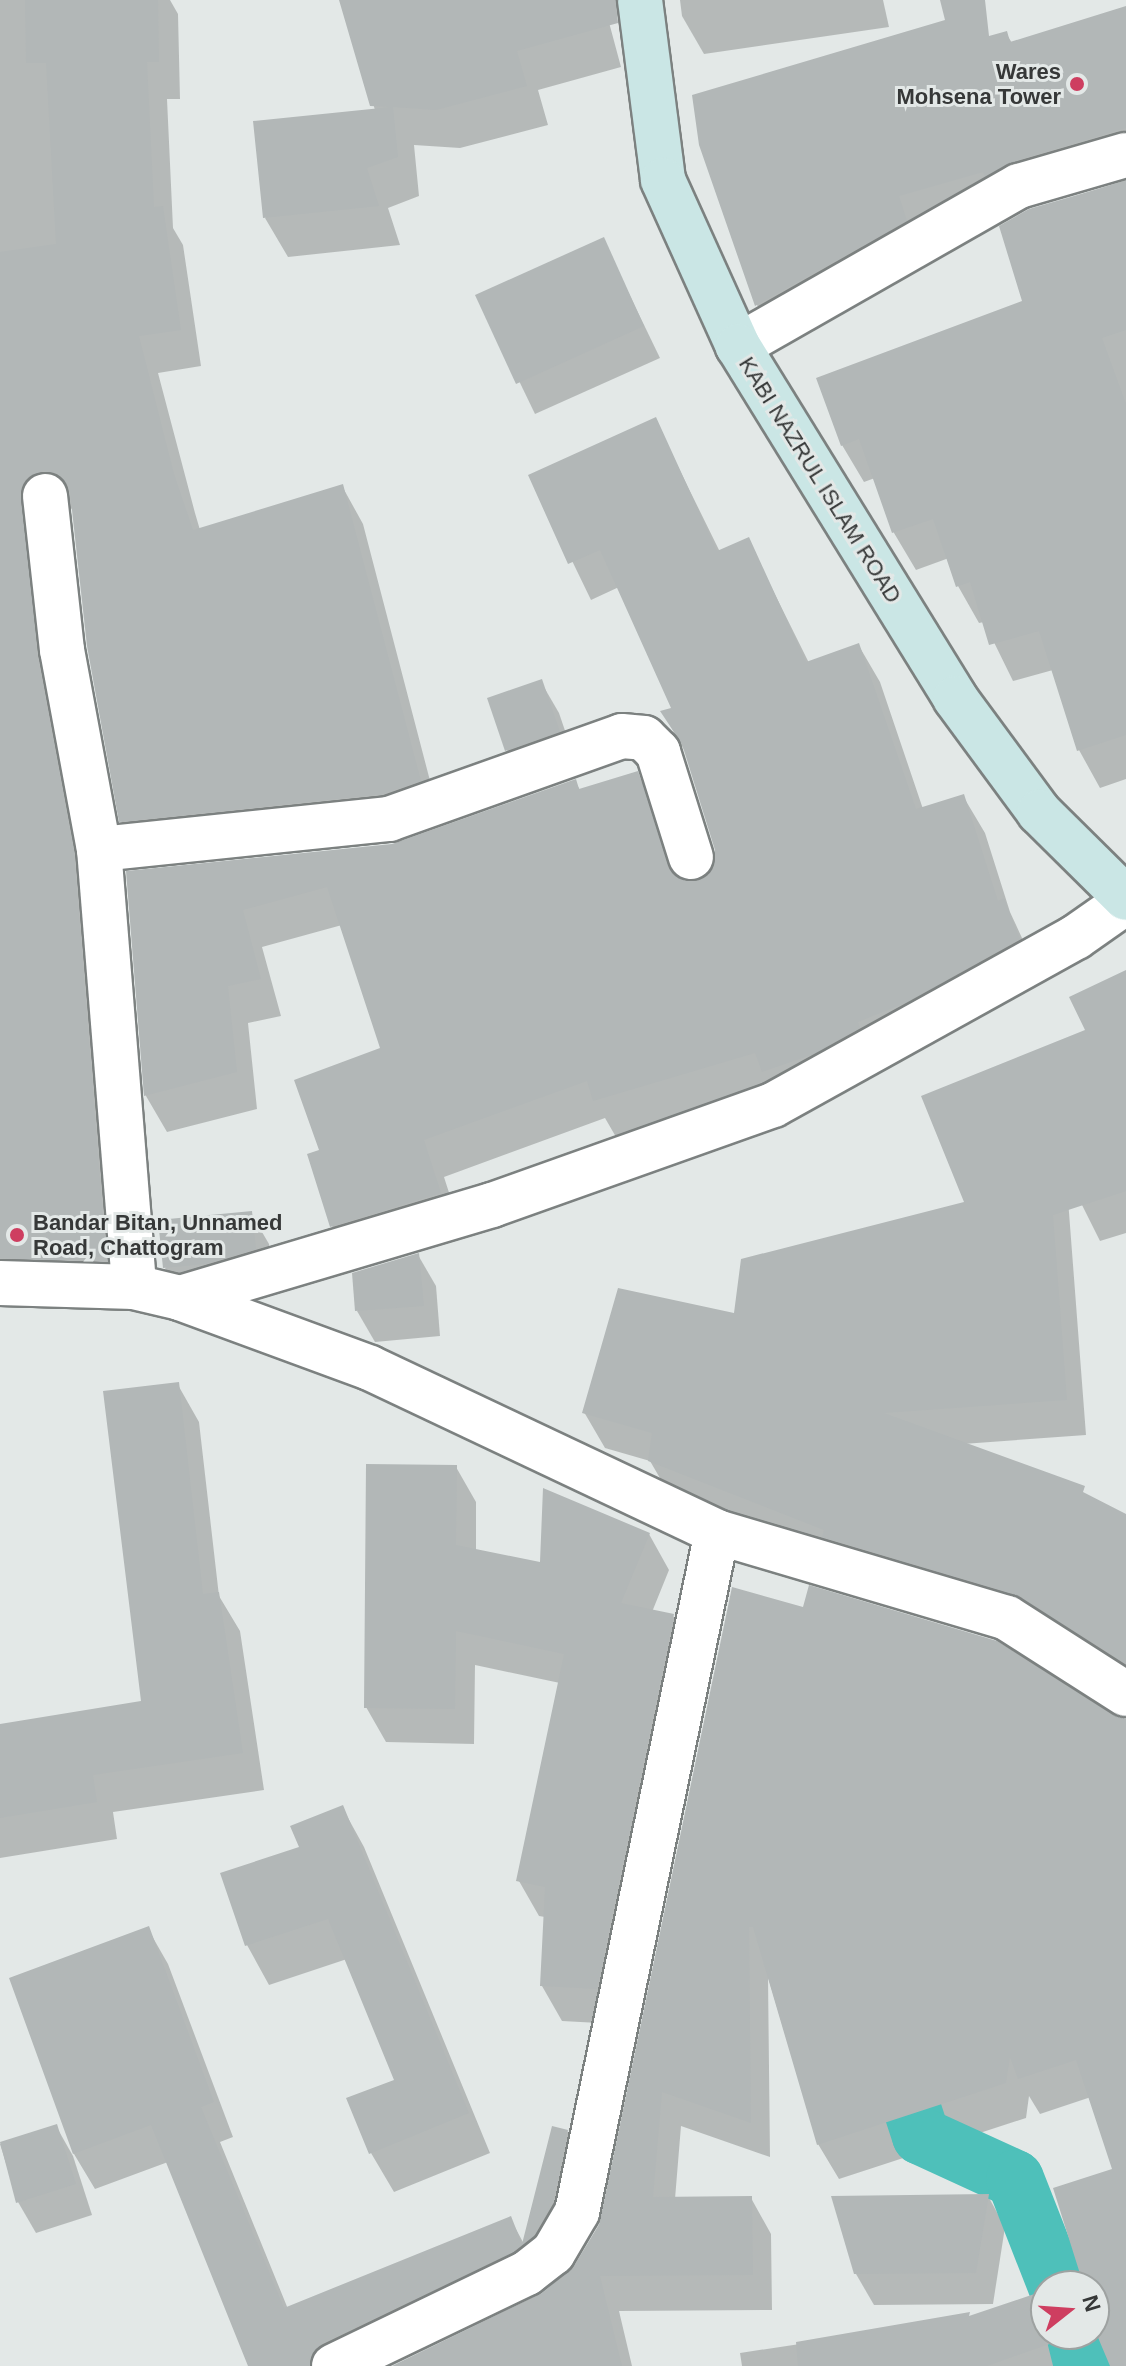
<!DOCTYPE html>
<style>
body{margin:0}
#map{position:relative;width:1126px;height:2366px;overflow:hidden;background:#e3e8e7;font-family:Arial,sans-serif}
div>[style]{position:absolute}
.shadow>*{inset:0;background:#0003}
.canal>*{height:58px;margin:-29px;padding:0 29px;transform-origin:29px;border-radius:29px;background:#4ec0ba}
.building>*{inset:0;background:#b2b7b7}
.roads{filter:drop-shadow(2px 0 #7c8180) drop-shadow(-2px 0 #7c8180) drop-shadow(0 2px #7c8180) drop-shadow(0 -2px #7c8180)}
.street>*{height:44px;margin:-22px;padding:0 22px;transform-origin:22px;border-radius:22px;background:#fff}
.secondary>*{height:44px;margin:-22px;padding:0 22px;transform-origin:22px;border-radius:22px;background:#cae6e5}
.dots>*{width:22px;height:22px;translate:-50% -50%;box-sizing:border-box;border:4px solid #e3e8e7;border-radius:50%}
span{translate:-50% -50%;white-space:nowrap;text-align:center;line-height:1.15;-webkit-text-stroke:6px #e3e8e7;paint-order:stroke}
.poi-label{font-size:22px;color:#363838;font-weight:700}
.right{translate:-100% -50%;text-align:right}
.left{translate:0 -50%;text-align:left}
.street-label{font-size:22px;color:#363838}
.north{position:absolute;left:1030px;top:2270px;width:80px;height:80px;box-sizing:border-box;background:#e3e8e7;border:2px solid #9ea2a1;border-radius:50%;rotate:73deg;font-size:22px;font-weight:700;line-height:32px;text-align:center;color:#363838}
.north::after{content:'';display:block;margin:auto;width:28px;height:36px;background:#ce3e60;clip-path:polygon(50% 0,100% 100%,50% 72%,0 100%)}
</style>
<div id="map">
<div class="shadow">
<i style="clip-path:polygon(0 0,170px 0,178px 14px,180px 99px,167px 99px,173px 228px,183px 245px,201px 366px,158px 373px,195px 513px,200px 530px,342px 486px,363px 524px,440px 819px,143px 858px,121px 821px,74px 509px,65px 508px,127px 1293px,0 1301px)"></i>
<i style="clip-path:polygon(341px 0,603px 0,621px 67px,538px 90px,548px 125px,460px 148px,414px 145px,419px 196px,388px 208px,400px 245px,288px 257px,265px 218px,375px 110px)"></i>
<i style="clip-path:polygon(680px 0,883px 0,889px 27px,704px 54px,682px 16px)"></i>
<i style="clip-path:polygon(1126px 8px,1126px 172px,1034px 199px,778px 342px,757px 305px,701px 145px,894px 66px,1006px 33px,1012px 43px)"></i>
<i style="clip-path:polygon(1126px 180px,1126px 779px,1100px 788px,1079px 750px,1053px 670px,1013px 681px,984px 622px,979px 623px,958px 586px,949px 558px,916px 570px,894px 533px,875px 478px,864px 482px,842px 445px,1024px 302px,1030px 211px)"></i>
<i style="clip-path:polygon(603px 240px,660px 358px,535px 414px,478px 296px)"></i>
<i style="clip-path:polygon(655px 420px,720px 552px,748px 540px,809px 663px,859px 646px,880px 682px,923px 809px,963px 796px,985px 833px,1010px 912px,1040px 977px,774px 1090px,616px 1137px,605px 1118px,444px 1177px,461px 1230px,353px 1263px,332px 1226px,322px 1151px,382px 1049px,342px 925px,262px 947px,281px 1016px,248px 1023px,257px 1109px,167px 1132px,146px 1096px,128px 873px,392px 846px,575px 781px,580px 790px,637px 774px,658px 810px,683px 882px,712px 875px,717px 849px,686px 753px,663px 713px,674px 709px,619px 587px,591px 600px,531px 476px)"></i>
<i style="clip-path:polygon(541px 682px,559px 713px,576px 763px,525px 781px,507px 750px)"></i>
<i style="clip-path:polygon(1126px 972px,1126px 1233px,1100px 1241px,1066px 1173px,1086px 1435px,963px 1444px,1126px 1516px,1126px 1680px,671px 1497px,650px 1461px,605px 1448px,584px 1412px,736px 1316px,967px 1203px)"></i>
<i style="clip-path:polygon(251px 1213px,269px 1244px,272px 1280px,183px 1299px,165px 1268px)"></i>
<i style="clip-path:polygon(418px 1255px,436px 1286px,440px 1336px,375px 1342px,357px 1311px)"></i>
<i style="clip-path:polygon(178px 1385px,199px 1422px,219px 1596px,240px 1631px,264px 1790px,113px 1812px,117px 1839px,0 1858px,0 1726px,144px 1702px)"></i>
<i style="clip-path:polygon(456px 1467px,476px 1502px,476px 1551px,542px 1564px,649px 1534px,669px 1570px,652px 1612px,673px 1616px,693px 1651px,617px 2024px,562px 2021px,542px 1986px,545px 1917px,539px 1916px,519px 1881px,560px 1683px,475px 1665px,474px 1744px,386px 1742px,366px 1707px)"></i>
<i style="clip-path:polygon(733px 1590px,1126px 1747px,1126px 2366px,742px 2366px,740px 2353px,971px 2318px,1046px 2292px,1046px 2334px,1094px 2334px,1094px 2286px,1062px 2286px,1084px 2278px,1114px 2170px,1091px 2097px,1040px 2114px,1029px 2096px,1026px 2118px,839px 2179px,818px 2144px,768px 1977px,770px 2157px,681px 2126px,675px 2199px,751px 2198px,771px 2234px,772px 2310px,619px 2311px,632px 2366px,396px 2366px,539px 2297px,570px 2274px,603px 2218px)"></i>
<i style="clip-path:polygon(342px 1807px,364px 1847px,490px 2153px,394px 2192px,371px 2153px,396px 2081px,347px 1959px,269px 1985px,247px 1945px)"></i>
<i style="clip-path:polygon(148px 1929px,168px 1964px,233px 2137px,220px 2142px,288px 2309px,510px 2218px,524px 2244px,567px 2131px,588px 2167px,573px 2239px,370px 2366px,251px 2366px,168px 2162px,95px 2189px,74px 2154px,12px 1979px)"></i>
<i style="clip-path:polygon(56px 2126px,73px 2156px,92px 2215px,36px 2233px,18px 2202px,0 2144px)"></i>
<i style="clip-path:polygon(988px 2196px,1005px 2227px,993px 2304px,874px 2305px,856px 2274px)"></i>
</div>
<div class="canal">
<i style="left:889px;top:2038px;width:103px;rotate:71.9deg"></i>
<i style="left:921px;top:2136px;width:103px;rotate:24.6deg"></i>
<i style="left:1015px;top:2179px;width:115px;rotate:68.6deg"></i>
<i style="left:1075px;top:2334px;width:33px;rotate:76deg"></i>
</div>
<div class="building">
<i style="clip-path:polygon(25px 0,158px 0,159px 62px,147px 62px,154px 207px,163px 206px,181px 330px,139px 336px,174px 474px,193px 530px,343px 484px,421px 781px,383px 794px,119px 822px,87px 646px,70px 492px,56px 474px,43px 471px,23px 485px,37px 653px,74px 852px,106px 1256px,55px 1260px,0 1258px,0 252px,56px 244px,46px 63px,26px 63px)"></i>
<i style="clip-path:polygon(339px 0,616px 0,618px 23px,517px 51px,527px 86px,436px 110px,393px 107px,398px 157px,367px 168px,379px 206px,263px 218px,253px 121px,391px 107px,370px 106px)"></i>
<i style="clip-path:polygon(940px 0,985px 0,989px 36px,1007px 31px,1010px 42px,1126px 6px,1126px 128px,1012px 162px,985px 177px,983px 172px,899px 196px,907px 221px,755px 306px,699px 145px,692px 95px,945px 20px)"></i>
<i style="clip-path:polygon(1126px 181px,1126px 330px,1102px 338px,1126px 404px,1126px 735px,1077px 751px,1039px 631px,989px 645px,970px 582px,956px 587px,933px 519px,892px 533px,859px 439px,841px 446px,816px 378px,1022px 301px,999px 226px,1029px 209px)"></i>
<i style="clip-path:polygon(604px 237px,644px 326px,516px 384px,475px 295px)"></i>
<i style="clip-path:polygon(656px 417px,717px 551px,749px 537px,806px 662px,859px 643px,916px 809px,964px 794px,998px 901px,1004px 898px,1020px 939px,910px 1001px,858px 1022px,860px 1028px,814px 1054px,762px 1072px,755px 1053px,593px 1101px,587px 1081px,424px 1140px,441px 1193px,330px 1227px,307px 1154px,319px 1150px,294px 1080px,380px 1048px,327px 887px,243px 910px,261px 979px,228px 986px,237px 1072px,144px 1096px,126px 871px,392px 844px,576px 779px,579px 789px,638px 771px,674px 875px,686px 881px,709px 874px,715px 850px,682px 744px,660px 711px,671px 708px,600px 550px,568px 564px,528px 475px)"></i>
<i style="clip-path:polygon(542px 679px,560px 732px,505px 751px,487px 698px)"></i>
<i style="clip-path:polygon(1126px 970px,1126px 1191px,1053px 1215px,1067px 1400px,884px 1413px,1085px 1486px,1083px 1492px,1126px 1514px,1126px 1664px,1020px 1597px,822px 1537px,824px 1530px,648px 1461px,652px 1433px,582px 1413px,618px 1288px,734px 1313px,741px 1259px,964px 1202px,921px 1096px,1085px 1030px,1069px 997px)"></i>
<i style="clip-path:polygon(252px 1211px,256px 1249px,206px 1264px,163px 1268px,158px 1220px)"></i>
<i style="clip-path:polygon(419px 1253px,424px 1306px,355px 1311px,352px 1273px)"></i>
<i style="clip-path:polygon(179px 1382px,203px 1594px,219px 1592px,243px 1753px,93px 1775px,97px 1802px,0 1818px,0 1724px,141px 1701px,103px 1391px)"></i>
<i style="clip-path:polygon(366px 1464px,457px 1465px,456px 1545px,540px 1562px,543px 1488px,650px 1533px,621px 1603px,674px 1614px,597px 1989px,540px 1986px,545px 1887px,516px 1881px,564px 1654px,456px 1631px,455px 1709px,364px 1708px)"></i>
<i style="clip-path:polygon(809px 1585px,997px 1641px,1126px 1719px,1126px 2366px,1110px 2366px,1094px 2328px,1094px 2286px,1056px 2286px,1081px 2277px,1053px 2188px,1112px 2169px,1076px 2060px,1018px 2079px,1010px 2057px,1006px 2083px,817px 2145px,753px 1927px,749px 1927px,751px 2123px,662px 2092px,653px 2197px,752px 2196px,753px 2275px,600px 2276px,622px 2366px,392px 2366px,542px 2293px,574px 2266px,599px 2225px,732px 1587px,803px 1607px)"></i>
<i style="clip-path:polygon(343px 1805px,469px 2113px,369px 2154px,346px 2098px,394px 2080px,328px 1919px,245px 1946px,220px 1873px,299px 1847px,290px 1826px)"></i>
<i style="clip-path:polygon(149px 1926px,214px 2102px,201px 2107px,284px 2308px,511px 2216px,522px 2244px,552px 2126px,568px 2130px,553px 2203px,534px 2236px,514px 2252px,323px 2343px,309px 2366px,248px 2366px,151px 2125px,73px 2154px,9px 1978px)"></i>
<i style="clip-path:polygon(57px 2124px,76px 2184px,16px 2203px,0 2142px)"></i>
<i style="clip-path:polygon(989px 2194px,976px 2273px,854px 2274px,831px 2196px)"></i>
<i style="clip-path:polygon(1046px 2290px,1046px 2334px,1078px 2334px,987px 2366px,798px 2366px,796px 2342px,970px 2312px,969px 2316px)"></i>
</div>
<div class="roads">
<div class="street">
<i style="left:738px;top:346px;width:323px;rotate:-29.7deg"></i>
<i style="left:1019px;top:186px;width:111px;rotate:-16.2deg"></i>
<i style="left:45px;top:496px;width:155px;rotate:83.7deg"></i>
<i style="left:62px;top:650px;width:202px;rotate:79.5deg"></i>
<i style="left:99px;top:849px;width:439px;rotate:85.4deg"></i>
<i style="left:99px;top:849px;width:292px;rotate:-5.9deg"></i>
<i style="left:389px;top:819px;width:247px;rotate:-19.6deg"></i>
<i style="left:622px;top:736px;width:22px;rotate:5deg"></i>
<i style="left:644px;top:738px;width:20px;rotate:45deg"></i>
<i style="left:658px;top:752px;width:110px;rotate:72.6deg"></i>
<i style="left:0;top:1283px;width:134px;rotate:1.7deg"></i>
<i style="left:134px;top:1287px;width:47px;rotate:13.4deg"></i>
<i style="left:180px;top:1298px;width:202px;rotate:20.2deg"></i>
<i style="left:370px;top:1368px;width:384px;rotate:25.3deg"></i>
<i style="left:180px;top:1298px;width:326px;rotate:-16.6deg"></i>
<i style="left:492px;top:1205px;width:298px;rotate:-19.6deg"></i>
<i style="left:773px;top:1105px;width:346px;rotate:-29deg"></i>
<i style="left:1076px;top:937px;width:61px;rotate:-35deg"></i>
<i style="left:334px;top:2366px;width:214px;rotate:-25.7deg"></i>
<i style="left:527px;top:2273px;width:33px;rotate:-38deg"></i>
<i style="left:553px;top:2253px;width:48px;rotate:-59.7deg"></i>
<i style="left:577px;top:2212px;width:694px;rotate:-78.37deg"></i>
<i style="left:717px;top:1532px;width:302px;rotate:16.5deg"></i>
<i style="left:1007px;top:1618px;width:141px;rotate:32.6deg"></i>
</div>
<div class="secondary">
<i style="left:640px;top:0;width:181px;rotate:82.7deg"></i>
<i style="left:663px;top:180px;width:182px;rotate:65.7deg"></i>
<i style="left:738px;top:346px;width:414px;rotate:58.3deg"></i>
<i style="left:955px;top:698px;width:142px;rotate:53.6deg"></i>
<i style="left:1039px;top:812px;width:122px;rotate:44.7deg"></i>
</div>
</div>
<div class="dots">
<i style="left:1077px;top:84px;background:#ce3e60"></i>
<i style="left:17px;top:1235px;background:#ce3e60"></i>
</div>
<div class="poi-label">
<span class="right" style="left:1061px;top:84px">Wares<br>Mohsena Tower</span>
<span class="left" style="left:33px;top:1235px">Bandar Bitan, Unnamed<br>Road, Chattogram</span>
</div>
<div class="street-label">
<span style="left:820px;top:480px;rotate:58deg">KABI NAZRUL ISLAM ROAD</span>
</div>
<div class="north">N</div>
</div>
